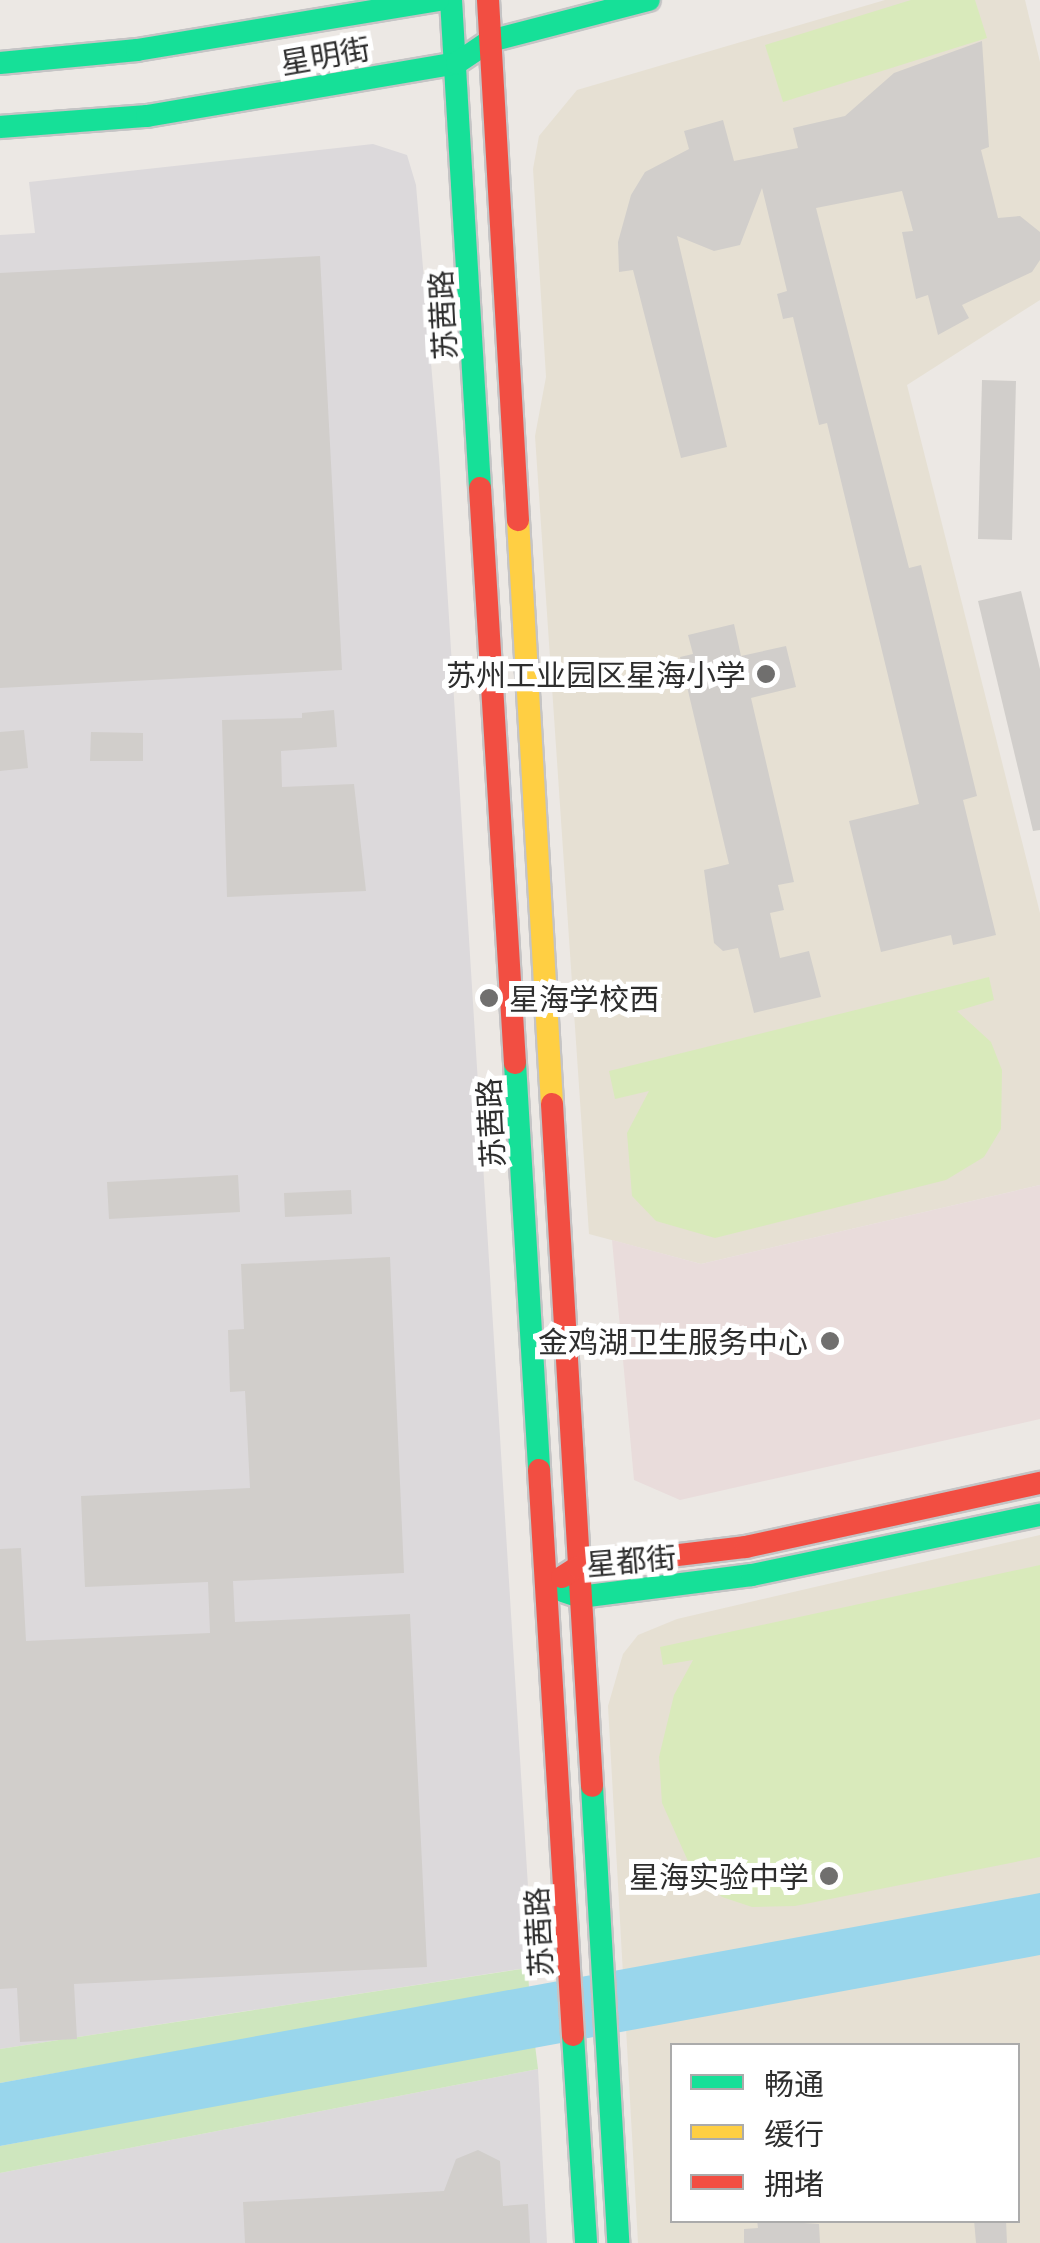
<!DOCTYPE html>
<meta charset="utf-8">
<style>
body{margin:0}
#map{position:relative;width:1040px;height:2243px;overflow:hidden;background:#ece8e4;font-family:Commissioner,"Noto Sans SC",sans-serif}
div>[style]{position:absolute}
.industrial>*{inset:0;background:#dcd9db}
.education>*{inset:0;background:#e6e0d3}
.medical>*{inset:0;background:#e9dcdb}
.green>*{inset:0;background:#cee6be}
.pitch>*{inset:0;background:#d9eabb}
.water>*{inset:0;background:#99d6ec}
.building>*{inset:0;background:#d1cecb}
.roads{filter:drop-shadow(2px 0 #c5c4c5) drop-shadow(-2px 0 #c5c4c5) drop-shadow(0 2px #c5c4c5) drop-shadow(0 -2px #c5c4c5)}
.fast>*{height:22px;margin:-11px;padding:0 11px;transform-origin:11px;border-radius:11px;background:#16e098}
.slow>*{height:22px;margin:-11px;padding:0 11px;transform-origin:11px;border-radius:11px;background:#ffcf43}
.jam>*{height:22px;margin:-11px;padding:0 11px;transform-origin:11px;border-radius:11px;background:#f24e42}
.dots>*{width:28px;height:28px;translate:-50% -50%;box-sizing:border-box;border:5px solid #fff;border-radius:50%}
span{translate:-50% -50%;white-space:nowrap;text-align:center;line-height:1.15;-webkit-text-stroke:10px #fff;paint-order:stroke}
.street-label{font-size:30px;color:#2e2e2e}
.poi-label{font-size:30px;color:#2e2e2e}
.right{translate:-100% -50%;text-align:right}
.left{translate:0 -50%;text-align:left}
.legend{position:absolute;left:670px;top:2043px;width:350px;height:180px;box-sizing:border-box;background:#fff;border:2px solid #ababab;margin:0;padding:12px 18px;list-style:none;font-size:30px;color:#2e2e2e}
.legend li{display:flex;align-items:center;gap:20px;height:50px}
.legend b{width:50px;border:2px solid #ababab}
</style>
<div id="map">
<div class="industrial">
<i style="clip-path:polygon(373px 144px,407px 155px,416px 185px,439px 457px,533px 1967px,0 2049px,0 235px,35px 233px,29px 182px)"></i>
<i style="clip-path:polygon(538px 2069px,547px 2243px,0 2243px,0 2173px)"></i>
</div>
<div class="education">
<i style="clip-path:polygon(885px 0,1025px 0,1040px 62px,1040px 300px,907px 385px,1040px 913px,1040px 1185px,701px 1264px,589px 1234px,535px 436px,546px 377px,533px 169px,539px 136px,577px 90px)"></i>
<i style="clip-path:polygon(evenodd,1040px 1535px,1040px 2243px,638px 2243px,608px 1706px,623px 1654px,638px 1635px,677px 1619px,1040px 1535px,672px 2046px,1018px 2046px,1018px 2220px,672px 2220px,672px 2046px)"></i>
</div>
<div class="medical">
<i style="clip-path:polygon(1040px 1185px,1040px 1419px,680px 1500px,634px 1480px,612px 1240px,701px 1264px)"></i>
</div>
<div class="green">
<i style="clip-path:polygon(528px 1968px,529px 1989px,0 2083px,0 2049px)"></i>
<i style="clip-path:polygon(535px 2045px,538px 2069px,0 2173px,0 2146px)"></i>
</div>
<div class="pitch">
<i style="clip-path:polygon(911px 0,975px 0,987px 38px,783px 102px,765px 45px)"></i>
<i style="clip-path:polygon(989px 977px,994px 1000px,957px 1011px,991px 1042px,1002px 1070px,1001px 1129px,984px 1157px,946px 1180px,715px 1238px,656px 1221px,632px 1196px,627px 1133px,649px 1091px,615px 1099px,609px 1071px)"></i>
<i style="clip-path:polygon(1040px 1565px,1040px 1857px,795px 1906px,752px 1907px,722px 1897px,692px 1870px,662px 1803px,659px 1757px,674px 1695px,693px 1660px,663px 1665px,660px 1647px)"></i>
</div>
<div class="water">
<i style="clip-path:polygon(1040px 1893px,1040px 1955px,0 2146px,0 2083px)"></i>
</div>
<div class="building">
<i style="clip-path:polygon(982px 41px,989px 147px,981px 150px,998px 218px,1020px 216px,1040px 232px,1040px 260px,1032px 272px,962px 305px,969px 318px,938px 335px,928px 295px,916px 299px,902px 232px,913px 231px,902px 191px,816px 208px,909px 568px,921px 565px,977px 796px,963px 800px,996px 935px,953px 945px,951px 935px,881px 952px,849px 821px,919px 804px,827px 423px,819px 425px,793px 317px,783px 319px,777px 294px,787px 291px,762px 188px,740px 245px,714px 251px,677px 236px,727px 447px,681px 458px,633px 270px,619px 272px,618px 242px,631px 195px,645px 172px,689px 149px,684px 131px,723px 120px,734px 161px,798px 148px,793px 128px,845px 116px,894px 73px)"></i>
<i style="clip-path:polygon(320px 256px,342px 670px,0 688px,0 273px)"></i>
<i style="clip-path:polygon(982px 380px,1016px 381px,1012px 540px,978px 539px)"></i>
<i style="clip-path:polygon(1021px 591px,1040px 669px,1040px 830px,1033px 831px,978px 601px)"></i>
<i style="clip-path:polygon(734px 624px,741px 656px,786px 646px,796px 687px,751px 698px,794px 882px,778px 885px,784px 910px,770px 913px,780px 958px,809px 951px,821px 997px,754px 1013px,738px 948px,723px 951px,714px 943px,704px 870px,729px 864px,680px 657px,693px 654px,688px 635px)"></i>
<i style="clip-path:polygon(334px 710px,337px 747px,281px 751px,282px 787px,354px 784px,366px 891px,227px 897px,222px 720px,302px 718px,302px 713px)"></i>
<i style="clip-path:polygon(24px 730px,28px 768px,0 771px,0 732px)"></i>
<i style="clip-path:polygon(91px 732px,143px 733px,143px 761px,90px 761px)"></i>
<i style="clip-path:polygon(238px 1175px,240px 1212px,109px 1219px,107px 1182px)"></i>
<i style="clip-path:polygon(351px 1190px,352px 1214px,285px 1217px,284px 1193px)"></i>
<i style="clip-path:polygon(390px 1257px,404px 1573px,233px 1581px,235px 1622px,410px 1614px,427px 1967px,74px 1984px,77px 2039px,20px 2042px,17px 1988px,0 1989px,0 1549px,21px 1548px,26px 1641px,210px 1633px,208px 1582px,85px 1587px,81px 1496px,250px 1488px,245px 1391px,230px 1392px,228px 1330px,244px 1329px,241px 1264px)"></i>
<i style="clip-path:polygon(478px 2150px,500px 2161px,503px 2206px,528px 2204px,530px 2243px,245px 2243px,243px 2202px,444px 2191px,456px 2159px)"></i>
<i style="clip-path:polygon(757px 2220px,819px 2224px,820px 2243px,744px 2243px,744px 2229px,758px 2228px)"></i>
<i style="clip-path:polygon(974px 2220px,1006px 2220px,1007px 2243px,976px 2243px)"></i>
</div>
<div class="roads">
<div class="fast">
<i style="left:451px;top:0;width:489px;rotate:86.6deg"></i>
<i style="left:0;top:63px;width:138px;rotate:-5.4deg"></i>
<i style="left:137px;top:50px;width:305px;rotate:-9.4deg"></i>
<i style="left:0;top:127px;width:147px;rotate:-4.3deg"></i>
<i style="left:147px;top:116px;width:314px;rotate:-9.7deg"></i>
<i style="left:457px;top:63px;width:40px;rotate:-34deg"></i>
<i style="left:490px;top:41px;width:164px;rotate:-14.5deg"></i>
<i style="left:515px;top:1063px;width:408px;rotate:86.6deg"></i>
<i style="left:563px;top:1591px;width:18px;rotate:19deg"></i>
<i style="left:580px;top:1597px;width:173px;rotate:-7.3deg"></i>
<i style="left:752px;top:1575px;width:294px;rotate:-11.8deg"></i>
<i style="left:592px;top:1786px;width:458px;rotate:86.7deg"></i>
<i style="left:573px;top:2035px;width:208px;rotate:86.4deg"></i>
</div>
<div class="slow">
<i style="left:518px;top:520px;width:585px;rotate:86.67deg"></i>
</div>
<div class="jam">
<i style="left:488px;top:0;width:521px;rotate:86.7deg"></i>
<i style="left:480px;top:488px;width:576px;rotate:86.52deg"></i>
<i style="left:552px;top:1104px;width:683px;rotate:86.64deg"></i>
<i style="left:539px;top:1470px;width:566px;rotate:86.56deg"></i>
<i style="left:562px;top:1577px;width:19px;rotate:-32deg"></i>
<i style="left:578px;top:1567px;width:169px;rotate:-6.8deg"></i>
<i style="left:746px;top:1547px;width:301px;rotate:-12.3deg"></i>
</div>
</div>
<div class="dots">
<i style="left:766px;top:674px;background:#706f6e"></i>
<i style="left:489px;top:998px;background:#706f6e"></i>
<i style="left:830px;top:1341px;background:#706f6e"></i>
<i style="left:829px;top:1876px;background:#706f6e"></i>
</div>
<div class="street-label">
<span style="left:325px;top:55px;rotate:-10deg">星明街</span>
<span style="left:442px;top:315px;rotate:-93deg">苏茜路</span>
<span style="left:490px;top:1123px;rotate:-93deg">苏茜路</span>
<span style="left:631px;top:1560px;rotate:-5deg">星都街</span>
<span style="left:538px;top:1932px;rotate:-93deg">苏茜路</span>
</div>
<div class="poi-label">
<span class="right" style="left:746px;top:674px">苏州工业园区星海小学</span>
<span class="left" style="left:509px;top:998px">星海学校西</span>
<span class="right" style="left:808px;top:1341px">金鸡湖卫生服务中心</span>
<span class="right" style="left:809px;top:1876px">星海实验中学</span>
</div>
<ul class="legend">
<li><b style="height:12px;background:#16e098"></b>畅通</li>
<li><b style="height:12px;background:#ffcf43"></b>缓行</li>
<li><b style="height:12px;background:#f24e42"></b>拥堵</li>
</ul>
</div>
